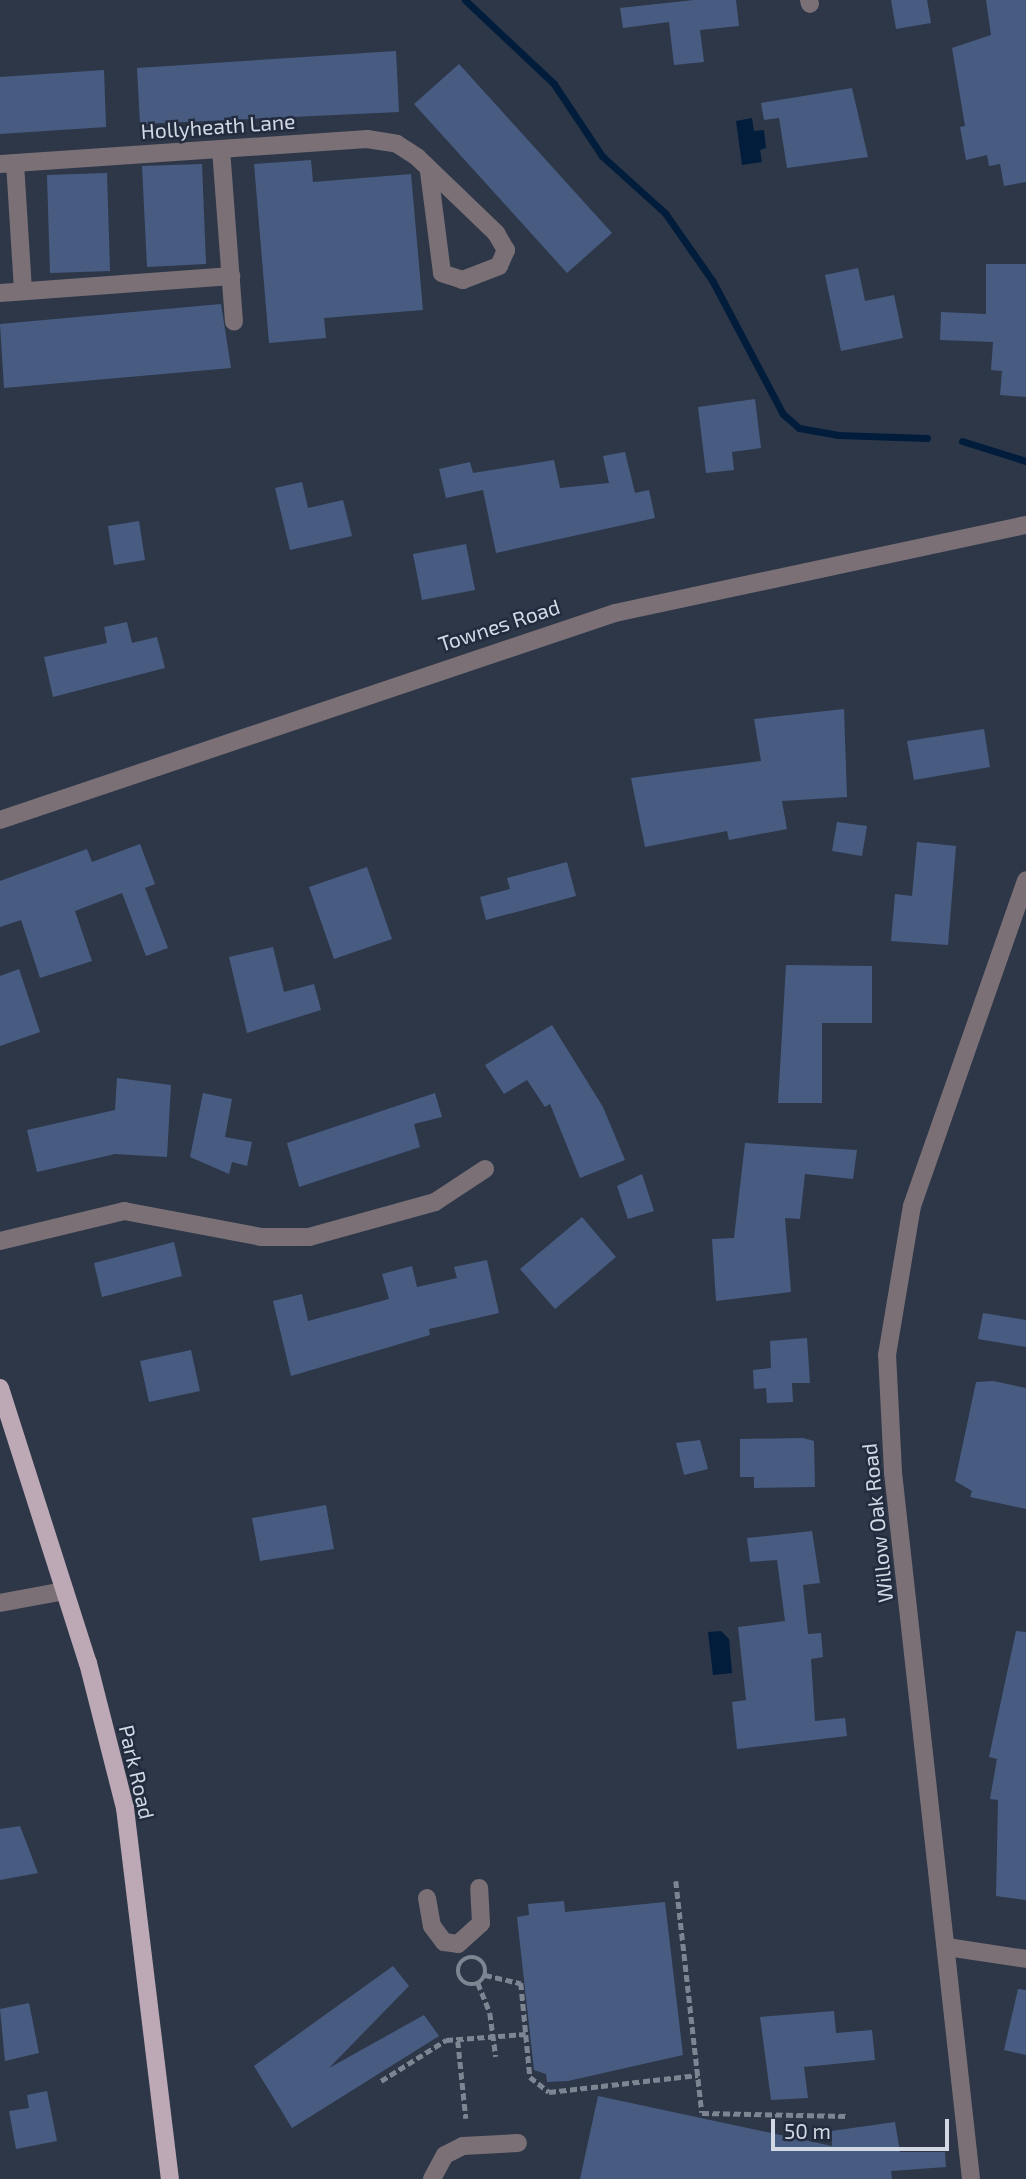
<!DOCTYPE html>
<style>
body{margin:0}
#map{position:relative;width:1026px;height:2179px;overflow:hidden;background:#2d3748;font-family:"Exo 2",sans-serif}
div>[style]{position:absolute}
.water>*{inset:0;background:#011d3b}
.stream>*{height:7px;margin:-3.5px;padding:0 3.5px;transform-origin:3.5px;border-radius:3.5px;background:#011d3b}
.building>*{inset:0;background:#485c82}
.path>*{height:4.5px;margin-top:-2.25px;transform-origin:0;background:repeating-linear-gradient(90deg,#7d8593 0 7px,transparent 0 10.5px)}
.path>.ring{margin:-2.25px;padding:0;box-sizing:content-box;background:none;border:4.5px solid #7d8593;border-radius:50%}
.minor>*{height:18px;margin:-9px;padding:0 9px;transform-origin:9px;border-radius:9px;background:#7a7076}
.major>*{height:18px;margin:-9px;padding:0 9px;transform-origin:9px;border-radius:9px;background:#bda8b5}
span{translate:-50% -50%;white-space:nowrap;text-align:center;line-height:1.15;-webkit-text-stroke:5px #232c3e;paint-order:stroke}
.street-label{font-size:21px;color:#d2d8e4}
.scale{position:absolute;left:771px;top:2119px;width:178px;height:32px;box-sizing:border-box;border:4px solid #d2d8e4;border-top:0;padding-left:9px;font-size:21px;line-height:24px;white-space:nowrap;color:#d2d8e4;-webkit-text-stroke:5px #232c3e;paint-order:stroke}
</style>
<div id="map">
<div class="water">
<i style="clip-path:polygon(752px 118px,754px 131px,764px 130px,766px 148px,760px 150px,762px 162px,742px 165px,736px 121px)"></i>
<i style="clip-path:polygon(721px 1631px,729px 1639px,732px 1673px,713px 1675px,708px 1632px)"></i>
</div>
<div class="stream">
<i style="left:465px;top:0;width:122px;rotate:43.3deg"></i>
<i style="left:554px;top:84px;width:87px;rotate:56.3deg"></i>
<i style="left:602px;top:156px;width:85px;rotate:42.1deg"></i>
<i style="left:665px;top:213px;width:82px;rotate:55deg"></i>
<i style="left:712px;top:280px;width:152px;rotate:62.1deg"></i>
<i style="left:783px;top:414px;width:21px;rotate:41deg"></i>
<i style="left:799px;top:428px;width:40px;rotate:10deg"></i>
<i style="left:838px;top:435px;width:89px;rotate:1.9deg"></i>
<i style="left:962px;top:441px;width:67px;rotate:17.4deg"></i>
</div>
<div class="building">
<i style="clip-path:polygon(694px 0,736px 0,739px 26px,700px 30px,704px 62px,674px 65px,669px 22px,623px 28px,620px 8px)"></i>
<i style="clip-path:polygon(891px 0,927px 0,931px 23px,896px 29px)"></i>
<i style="clip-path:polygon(986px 0,1026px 0,1026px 182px,1004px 186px,1000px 164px,989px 166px,987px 155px,966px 160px,960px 127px,965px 126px,952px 48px,991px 35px)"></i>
<i style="clip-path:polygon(396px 51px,399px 112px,140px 124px,137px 68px)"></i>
<i style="clip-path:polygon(459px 64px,612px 233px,567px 273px,414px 104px)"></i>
<i style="clip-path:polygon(104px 70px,106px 127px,0 134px,0 77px)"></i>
<i style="clip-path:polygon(852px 88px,868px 157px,787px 168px,779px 118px,764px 120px,761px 103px)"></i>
<i style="clip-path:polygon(311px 160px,313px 182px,411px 174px,423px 310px,324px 318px,326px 338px,269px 343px,254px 164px)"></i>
<i style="clip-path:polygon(202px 164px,206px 264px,147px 267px,142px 166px)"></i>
<i style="clip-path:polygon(107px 173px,110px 271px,50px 273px,47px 175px)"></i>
<i style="clip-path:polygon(986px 264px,1026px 264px,1026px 397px,1000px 395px,1002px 371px,991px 370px,993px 342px,940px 340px,941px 312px,986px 314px)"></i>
<i style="clip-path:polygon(858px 268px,865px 301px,894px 295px,903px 338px,841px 351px,825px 275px)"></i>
<i style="clip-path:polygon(221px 304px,231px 368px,4px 388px,0 324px)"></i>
<i style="clip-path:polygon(755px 399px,761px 448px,732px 452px,734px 470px,706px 473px,698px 407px)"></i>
<i style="clip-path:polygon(625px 452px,635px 493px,649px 490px,655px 518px,496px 553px,483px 490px,446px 498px,439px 469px,470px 462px,473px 473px,554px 460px,560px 488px,609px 483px,603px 456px)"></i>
<i style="clip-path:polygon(302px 482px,308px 508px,343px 500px,352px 536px,290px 550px,275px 488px)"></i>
<i style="clip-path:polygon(139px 521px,145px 560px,114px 565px,108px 526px)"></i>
<i style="clip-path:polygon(466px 544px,475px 590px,422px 600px,413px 554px)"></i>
<i style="clip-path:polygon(127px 622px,132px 643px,157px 637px,165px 668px,53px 697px,44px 657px,107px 643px,104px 627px)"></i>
<i style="clip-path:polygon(844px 709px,847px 797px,782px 801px,787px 829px,729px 840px,727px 831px,645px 847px,631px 778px,761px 761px,754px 719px)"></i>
<i style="clip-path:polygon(984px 729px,990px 767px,914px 780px,907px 741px)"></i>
<i style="clip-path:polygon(837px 822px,867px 826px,862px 856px,832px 851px)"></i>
<i style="clip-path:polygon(917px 842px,956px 846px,948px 945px,891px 941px,895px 894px,912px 896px)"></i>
<i style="clip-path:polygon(140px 844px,155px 884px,145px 888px,168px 948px,146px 956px,122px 893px,75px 911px,92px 961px,40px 978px,21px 920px,0 927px,0 881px,87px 849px,92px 862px)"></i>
<i style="clip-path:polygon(567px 862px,576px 896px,486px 920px,480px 897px,510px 889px,507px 878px)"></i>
<i style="clip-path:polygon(367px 867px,392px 939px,334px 959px,309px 887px)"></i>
<i style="clip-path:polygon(273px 947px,284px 992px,314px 984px,321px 1010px,247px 1033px,229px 957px)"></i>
<i style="clip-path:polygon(786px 965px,872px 966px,872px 1023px,822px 1023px,822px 1103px,778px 1103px)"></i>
<i style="clip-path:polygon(19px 969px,40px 1032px,0 1046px,0 976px)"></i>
<i style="clip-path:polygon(552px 1025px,603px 1107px,625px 1160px,580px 1178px,550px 1104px,545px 1107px,527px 1080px,504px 1094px,485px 1065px)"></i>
<i style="clip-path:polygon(117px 1078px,171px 1085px,167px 1157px,115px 1154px,37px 1172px,27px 1130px,115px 1110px)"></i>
<i style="clip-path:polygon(203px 1093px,232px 1099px,225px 1137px,252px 1142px,247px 1166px,232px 1162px,229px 1174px,190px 1157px)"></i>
<i style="clip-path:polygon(435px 1093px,442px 1117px,414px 1124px,420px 1147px,299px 1187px,287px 1143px)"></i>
<i style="clip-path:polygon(745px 1143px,857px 1150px,853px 1179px,805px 1174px,800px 1219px,785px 1218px,791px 1292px,716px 1301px,712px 1239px,734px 1238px)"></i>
<i style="clip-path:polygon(642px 1174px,654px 1211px,628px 1219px,617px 1186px)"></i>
<i style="clip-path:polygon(582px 1217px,616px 1257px,555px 1309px,520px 1269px)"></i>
<i style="clip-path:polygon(174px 1242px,182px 1276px,102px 1297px,94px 1263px)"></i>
<i style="clip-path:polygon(487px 1260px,499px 1313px,429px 1329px,430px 1335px,291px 1376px,273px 1301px,302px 1294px,308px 1321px,389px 1299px,382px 1274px,412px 1266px,417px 1287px,457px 1278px,454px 1267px)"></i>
<i style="clip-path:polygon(983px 1313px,1026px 1320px,1026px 1347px,978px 1339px)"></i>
<i style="clip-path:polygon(807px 1338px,810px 1383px,792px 1383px,793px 1402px,767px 1403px,766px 1388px,754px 1389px,753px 1370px,771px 1368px,770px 1341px)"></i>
<i style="clip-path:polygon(191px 1350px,200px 1391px,149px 1402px,140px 1361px)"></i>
<i style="clip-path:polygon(993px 1381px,1026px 1388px,1026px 1509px,970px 1497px,972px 1491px,955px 1481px,976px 1382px)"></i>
<i style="clip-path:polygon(803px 1438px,814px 1441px,815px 1487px,754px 1488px,754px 1477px,740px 1477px,740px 1439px)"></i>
<i style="clip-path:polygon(700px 1440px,708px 1469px,684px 1475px,676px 1443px)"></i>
<i style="clip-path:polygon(326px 1505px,334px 1549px,260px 1561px,252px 1518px)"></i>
<i style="clip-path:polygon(812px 1531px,820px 1583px,803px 1585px,808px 1634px,821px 1633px,823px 1657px,811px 1659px,815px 1721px,845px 1718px,847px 1736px,737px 1749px,732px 1702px,746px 1700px,738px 1627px,785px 1621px,777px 1560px,750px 1562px,747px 1538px)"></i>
<i style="clip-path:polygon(1016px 1631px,1026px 1632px,1026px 1900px,996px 1896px,998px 1800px,990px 1799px,997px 1759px,989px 1757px)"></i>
<i style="clip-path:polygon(20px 1826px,38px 1873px,0 1880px,0 1829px)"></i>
<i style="clip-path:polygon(564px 1901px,565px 1912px,665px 1902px,683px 2055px,568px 2081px,547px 2082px,546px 2074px,534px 2070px,517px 1917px,529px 1915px,528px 1904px)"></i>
<i style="clip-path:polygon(393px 1966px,409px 1986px,329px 2068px,424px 2015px,439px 2036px,292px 2128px,254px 2066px)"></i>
<i style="clip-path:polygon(1018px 1989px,1026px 1990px,1026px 2055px,1004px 2050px)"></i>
<i style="clip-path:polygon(29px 2003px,39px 2053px,5px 2061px,0 2009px)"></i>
<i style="clip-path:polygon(834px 2011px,836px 2033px,872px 2030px,875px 2060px,804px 2067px,808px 2098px,771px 2100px,760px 2017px)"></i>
<i style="clip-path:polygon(47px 2091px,57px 2141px,16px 2149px,9px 2111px,29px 2108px,27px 2095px)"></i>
<i style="clip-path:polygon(598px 2096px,832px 2146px,831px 2131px,895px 2122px,900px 2152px,945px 2152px,946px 2167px,891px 2171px,892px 2179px,580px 2179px)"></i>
</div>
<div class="path">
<i style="left:676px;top:1881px;width:233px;rotate:83.6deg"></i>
<i style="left:702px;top:2113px;width:145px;rotate:1.2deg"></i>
<i class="ring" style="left:458px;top:1957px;width:23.5px;height:23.5px"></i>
<i style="left:485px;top:1975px;width:37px;rotate:13deg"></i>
<i style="left:521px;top:1983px;width:94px;rotate:84.5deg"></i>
<i style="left:530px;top:2077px;width:24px;rotate:38deg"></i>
<i style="left:549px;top:2092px;width:150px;rotate:-6.5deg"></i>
<i style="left:478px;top:1983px;width:32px;rotate:68deg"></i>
<i style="left:490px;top:2013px;width:44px;rotate:82.2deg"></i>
<i style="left:458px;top:2041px;width:78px;rotate:84.1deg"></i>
<i style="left:381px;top:2081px;width:77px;rotate:-32.2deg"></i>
<i style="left:446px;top:2040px;width:80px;rotate:-4.3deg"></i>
</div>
<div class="minor">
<i style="left:809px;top:0;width:4px;rotate:76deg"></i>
<i style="left:221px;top:149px;width:173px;rotate:85.7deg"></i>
<i style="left:15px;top:163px;width:128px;rotate:86.4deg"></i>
<i style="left:0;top:164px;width:368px;rotate:-3.9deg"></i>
<i style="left:367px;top:139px;width:30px;rotate:9deg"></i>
<i style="left:397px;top:144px;width:24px;rotate:33deg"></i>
<i style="left:417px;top:157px;width:110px;rotate:43.9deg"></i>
<i style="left:496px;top:233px;width:20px;rotate:60deg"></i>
<i style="left:506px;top:250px;width:17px;rotate:114deg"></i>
<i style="left:499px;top:266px;width:39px;rotate:159deg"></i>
<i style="left:463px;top:280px;width:22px;rotate:-162deg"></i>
<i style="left:442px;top:273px;width:103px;rotate:-97.3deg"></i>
<i style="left:0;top:293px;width:232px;rotate:-4.2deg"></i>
<i style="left:0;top:820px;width:649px;rotate:-18.6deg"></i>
<i style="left:615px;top:613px;width:420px;rotate:-12.1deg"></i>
<i style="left:0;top:1241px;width:128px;rotate:-13.6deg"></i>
<i style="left:124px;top:1211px;width:139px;rotate:10.7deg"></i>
<i style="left:261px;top:1237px;width:48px"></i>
<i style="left:309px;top:1237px;width:131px;rotate:-15.5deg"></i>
<i style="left:435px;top:1202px;width:60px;rotate:-33.4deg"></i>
<i style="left:0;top:1603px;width:66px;rotate:-10.5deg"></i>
<i style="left:427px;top:1898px;width:28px;rotate:80deg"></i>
<i style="left:432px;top:1926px;width:20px;rotate:53deg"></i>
<i style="left:444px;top:1942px;width:14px;rotate:8deg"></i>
<i style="left:458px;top:1944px;width:31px;rotate:-42deg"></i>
<i style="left:481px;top:1923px;width:35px;rotate:-93deg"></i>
<i style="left:947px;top:1947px;width:80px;rotate:8.6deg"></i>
<i style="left:432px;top:2179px;width:27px;rotate:-62deg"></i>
<i style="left:445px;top:2155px;width:20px;rotate:-27deg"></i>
<i style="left:463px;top:2146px;width:55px;rotate:-3.1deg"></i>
<i style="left:971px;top:2179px;width:711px;rotate:-96.3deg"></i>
<i style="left:893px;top:1472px;width:117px;rotate:-92.9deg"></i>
<i style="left:887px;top:1355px;width:151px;rotate:-80.5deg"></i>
<i style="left:912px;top:1206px;width:345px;rotate:-70.7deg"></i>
</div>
<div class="major">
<i style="left:0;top:1388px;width:289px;rotate:72.3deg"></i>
<i style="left:88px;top:1663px;width:150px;rotate:75.7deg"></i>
<i style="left:125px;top:1808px;width:374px;rotate:83.1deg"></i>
</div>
<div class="street-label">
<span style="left:218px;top:126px;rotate:-4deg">Hollyheath Lane</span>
<span style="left:499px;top:625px;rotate:-18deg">Townes Road</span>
<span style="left:877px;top:1523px;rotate:-96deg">Willow Oak Road</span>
<span style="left:137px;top:1772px;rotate:77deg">Park Road</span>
</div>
<div class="scale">50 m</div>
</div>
